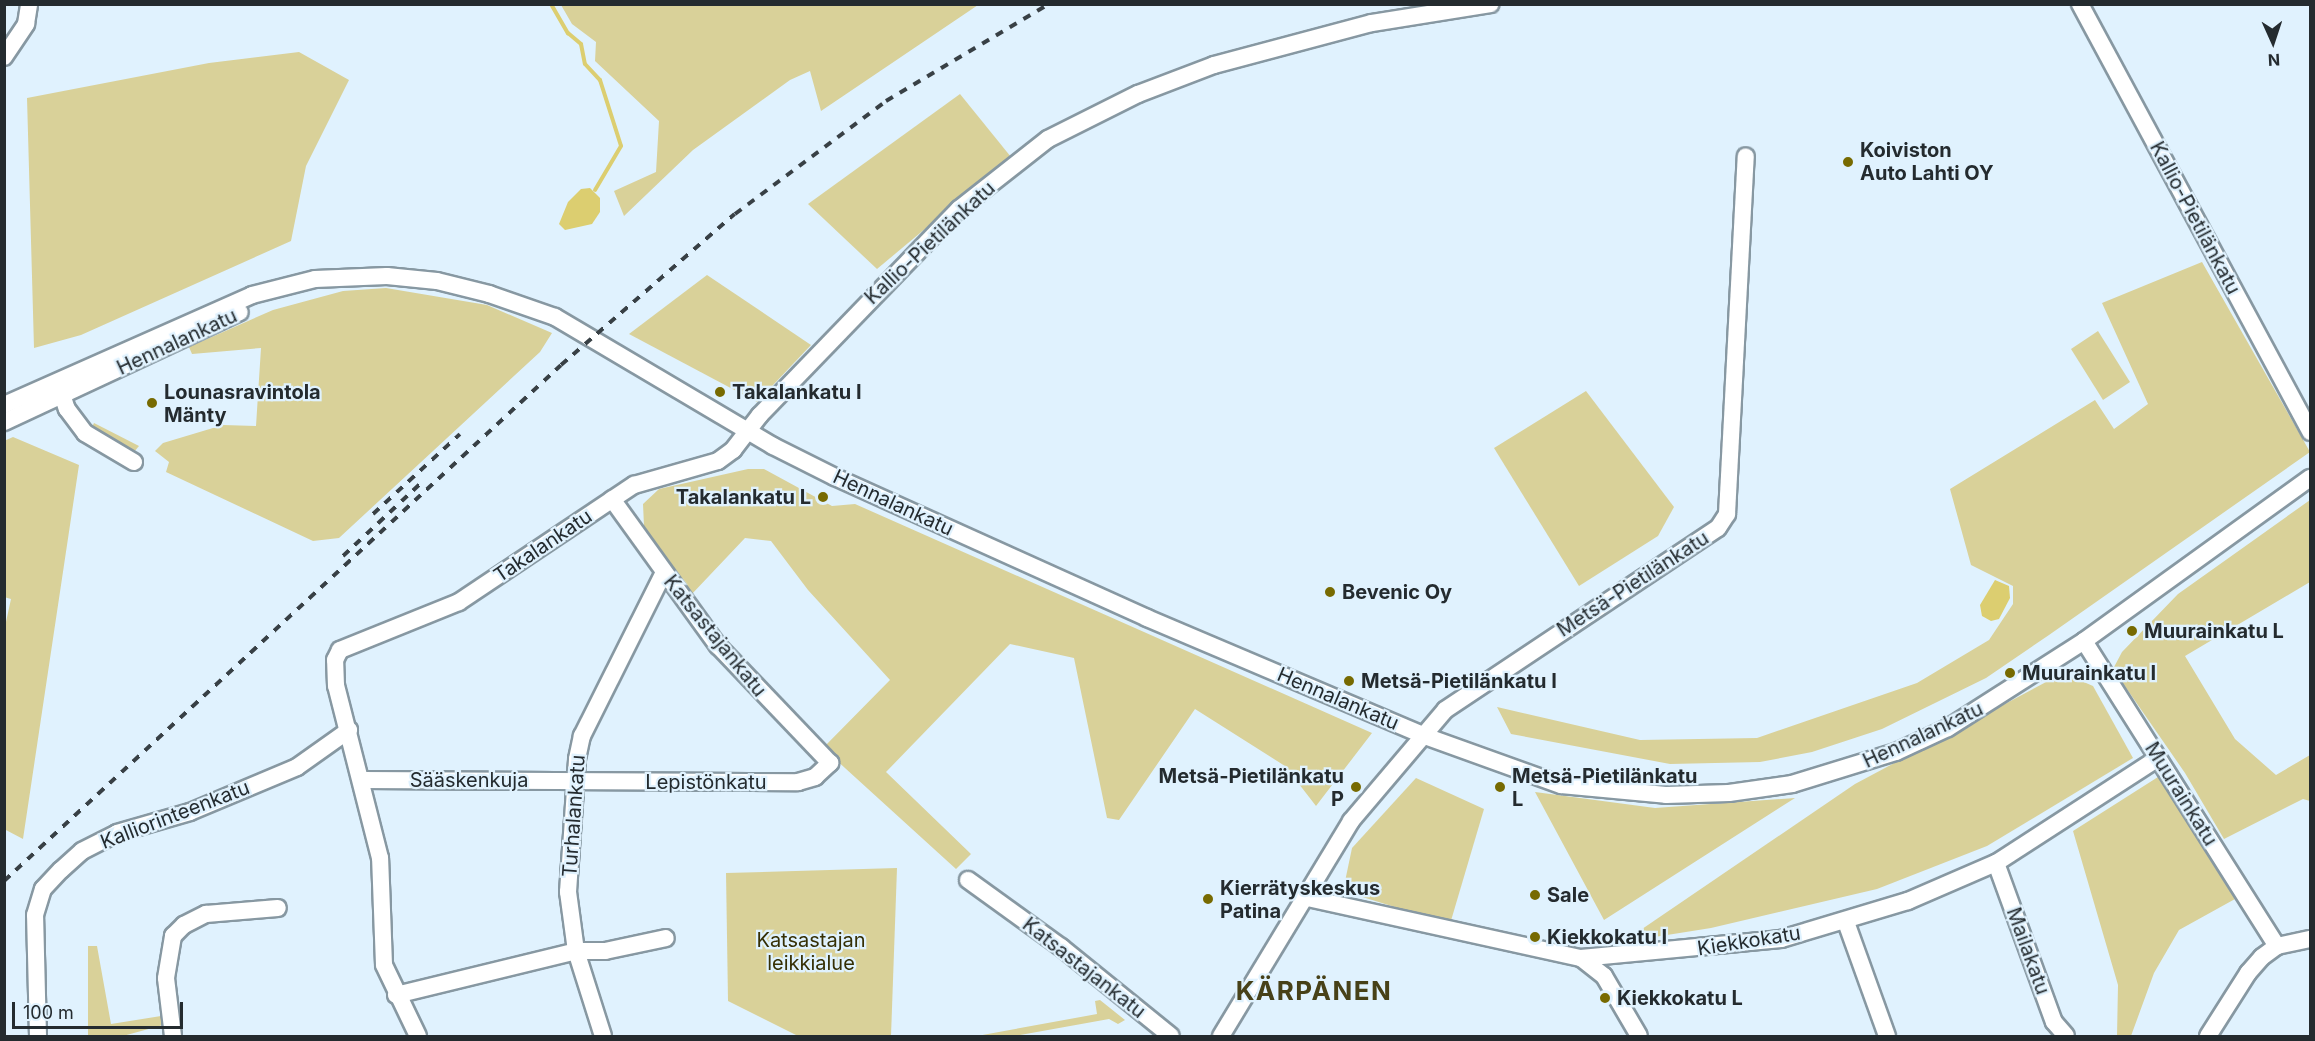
<!DOCTYPE html>
<meta charset="utf-8">
<style>
body{margin:0}
#map{position:relative;width:2315px;height:1041px;overflow:hidden;background:#e0f2fe;font-family:Inter,sans-serif}
div>[style]{position:absolute}
.green>*{inset:0;background:#d9d199}
.water>*{inset:0;background:#dcce70}
.stream>*{height:4px;margin:-2px;padding:0 2px;transform-origin:2px;border-radius:2px;background:#dcce70}
.roads{filter:drop-shadow(2px 0 #8798a2) drop-shadow(-2px 0 #8798a2) drop-shadow(0 2px #8798a2) drop-shadow(0 -2px #8798a2)}
.minor>*{height:16px;margin:-8px;padding:0 8px;transform-origin:8px;border-radius:8px;background:#fff}
.rail>*{height:4px;margin-top:-2px;transform-origin:0;background:repeating-linear-gradient(90deg,#384045 0 8px,transparent 0 16px)}
.dots>*{width:16px;height:16px;translate:-50% -50%;box-sizing:border-box;border:3px solid #e0f2fe;border-radius:50%}
span{translate:-50% -50%;white-space:nowrap;text-align:center;line-height:1.15;-webkit-text-stroke:4.5px #e0f2fe;paint-order:stroke}
.poi-label{font-size:20px;color:#242b2f;font-weight:700}
.left{translate:0 -50%;text-align:left}
.right{translate:-100% -50%;text-align:right}
.street-label{font-size:20px;color:#242b2f}
.park-label{font-size:20px;color:#352f04}
.district-label{font-size:26px;color:#474118;font-weight:700;letter-spacing:1.5px}
.frame{position:absolute;inset:0;border:6px solid #242b2f;pointer-events:none}
.north{position:absolute;left:2243px;top:12px;width:60px;height:60px;-webkit-text-stroke:4px #e0f2fe;paint-order:stroke;rotate:177deg;font-size:16px;font-weight:700;line-height:24px;text-align:center;color:#242b2f}
.north::after{content:'';display:block;margin:auto;width:21px;height:27px;background:#242b2f;clip-path:polygon(50% 0,100% 100%,50% 72%,0 100%)}
.scale{position:absolute;left:12px;top:1002px;width:171px;height:27px;box-sizing:border-box;border:3px solid #242b2f;border-top:0;padding-left:8px;font-size:18px;line-height:21px;white-space:nowrap;color:#242b2f;-webkit-text-stroke:4px #e0f2fe;paint-order:stroke}
</style>
<div id="map">
<div class="green">
<i style="clip-path:polygon(561px 5px,978px 5px,821px 111px,810px 71px,790px 80px,693px 150px,624px 216px,614px 191px,656px 172px,659px 121px,595px 61px,596px 42px,572px 24px)"></i>
<i style="clip-path:polygon(299px 52px,349px 80px,306px 166px,291px 241px,81px 335px,34px 348px,27px 98px,209px 63px)"></i>
<i style="clip-path:polygon(960px 94px,1011px 157px,877px 269px,808px 204px)"></i>
<i style="clip-path:polygon(2202px 262px,2310px 452px,2049px 635px,1986px 678px,1882px 729px,1812px 752px,1760px 762px,1670px 764px,1511px 734px,1497px 707px,1640px 740px,1757px 738px,1917px 683px,1989px 640px,2013px 604px,2013px 586px,1971px 565px,1950px 489px,2095px 400px,2114px 429px,2148px 404px,2102px 303px)"></i>
<i style="clip-path:polygon(707px 275px,811px 345px,757px 402px,629px 334px)"></i>
<i style="clip-path:polygon(386px 288px,487px 305px,552px 333px,540px 352px,339px 538px,313px 541px,166px 472px,169px 462px,155px 451px,163px 443px,223px 425px,256px 426px,261px 348px,192px 354px,189px 347px,273px 310px,343px 291px)"></i>
<i style="clip-path:polygon(2098px 331px,2130px 382px,2103px 400px,2071px 349px)"></i>
<i style="clip-path:polygon(1586px 391px,1674px 507px,1658px 536px,1579px 586px,1494px 448px)"></i>
<i style="clip-path:polygon(94px 423px,139px 446px,134px 452px,92px 427px)"></i>
<i style="clip-path:polygon(13px 437px,79px 465px,23px 839px,4px 829px,4px 631px,11px 599px,4px 597px,4px 441px)"></i>
<i style="clip-path:polygon(748px 469px,764px 469px,832px 506px,855px 504px,1372px 733px,1316px 806px,1285px 766px,1195px 709px,1119px 820px,1107px 818px,1074px 658px,1010px 644px,886px 772px,971px 854px,956px 869px,823px 748px,890px 680px,808px 590px,771px 541px,745px 538px,691px 595px,644px 526px,643px 504px,659px 489px)"></i>
<i style="clip-path:polygon(2310px 500px,2310px 582px,2185px 656px,2235px 739px,2276px 775px,2310px 755px,2310px 801px,2303px 799px,2224px 839px,2185px 773px,2113px 669px,2122px 652px,2178px 594px)"></i>
<i style="clip-path:polygon(2063px 673px,2093px 686px,2133px 758px,1987px 846px,1877px 889px,1711px 928px,1623px 942px,1855px 784px)"></i>
<i style="clip-path:polygon(2158px 777px,2235px 899px,2179px 930px,2154px 973px,2131px 1036px,2117px 1036px,2118px 985px,2073px 831px)"></i>
<i style="clip-path:polygon(1416px 778px,1484px 809px,1450px 924px,1343px 891px,1352px 848px)"></i>
<i style="clip-path:polygon(1535px 792px,1655px 808px,1795px 798px,1604px 920px)"></i>
<i style="clip-path:polygon(897px 868px,891px 1036px,798px 1036px,728px 1001px,726px 873px)"></i>
<i style="clip-path:polygon(88px 946px,97px 946px,111px 1024px,161px 1016px,163px 1025px,123px 1036px,88px 1036px)"></i>
<i style="clip-path:polygon(1100px 1000px,1125px 1020px,1118px 1024px,1109px 1019px,1014px 1036px,977px 1036px,1097px 1014px,1095px 1001px)"></i>
</div>
<div class="water">
<i style="clip-path:polygon(590px 188px,600px 198px,600px 212px,592px 224px,565px 230px,559px 224px,568px 202px,581px 189px)"></i>
<i style="clip-path:polygon(1995px 580px,2009px 586px,2010px 598px,1999px 619px,1991px 621px,1982px 616px,1980px 605px)"></i>
</div>
<div class="stream">
<i style="left:551px;top:4px;width:34px;rotate:60deg"></i>
<i style="left:568px;top:33px;width:17px;rotate:40deg"></i>
<i style="left:581px;top:44px;width:20px;rotate:79deg"></i>
<i style="left:585px;top:64px;width:22px;rotate:47deg"></i>
<i style="left:600px;top:80px;width:69px;rotate:72.3deg"></i>
<i style="left:621px;top:146px;width:51px;rotate:120.6deg"></i>
</div>
<div class="roads">
<div class="minor">
<i style="left:2080px;top:4px;width:486px;rotate:61.7deg"></i>
<i style="left:4px;top:57px;width:40px;rotate:-56deg"></i>
<i style="left:26px;top:24px;width:20px;rotate:-81deg"></i>
<i style="left:59px;top:385px;width:25px;rotate:72deg"></i>
<i style="left:67px;top:409px;width:30px;rotate:53deg"></i>
<i style="left:85px;top:433px;width:57px;rotate:30.6deg"></i>
<i style="left:4px;top:405px;width:271px;rotate:-23.9deg"></i>
<i style="left:252px;top:295px;width:65px;rotate:-14.3deg"></i>
<i style="left:315px;top:279px;width:72px;rotate:-2.4deg"></i>
<i style="left:387px;top:276px;width:50px;rotate:5.7deg"></i>
<i style="left:437px;top:281px;width:54px;rotate:14deg"></i>
<i style="left:489px;top:294px;width:70px;rotate:19.2deg"></i>
<i style="left:555px;top:317px;width:253px;rotate:30.6deg"></i>
<i style="left:773px;top:446px;width:69px;rotate:26.6deg"></i>
<i style="left:835px;top:477px;width:342px;rotate:24.3deg"></i>
<i style="left:1147px;top:618px;width:299px;rotate:23deg"></i>
<i style="left:1422px;top:735px;width:148px;rotate:19.8deg"></i>
<i style="left:1561px;top:785px;width:105px;rotate:5.4deg"></i>
<i style="left:1666px;top:795px;width:63px;rotate:-1.8deg"></i>
<i style="left:1729px;top:793px;width:64px;rotate:-8.1deg"></i>
<i style="left:1792px;top:784px;width:109px;rotate:-17.1deg"></i>
<i style="left:1896px;top:752px;width:57px;rotate:-24.8deg"></i>
<i style="left:1948px;top:728px;width:161px;rotate:-32.6deg"></i>
<i style="left:2084px;top:641px;width:279px;rotate:-35.8deg"></i>
<i style="left:4px;top:422px;width:260px;rotate:-25deg"></i>
<i style="left:2084px;top:641px;width:361px;rotate:57.7deg"></i>
<i style="left:362px;top:780px;width:436px;rotate:0.3deg"></i>
<i style="left:798px;top:782px;width:18px;rotate:-16deg"></i>
<i style="left:815px;top:777px;width:21px;rotate:-43deg"></i>
<i style="left:830px;top:763px;width:162px;rotate:-133.7deg"></i>
<i style="left:718px;top:646px;width:181px;rotate:-125.8deg"></i>
<i style="left:1996px;top:863px;width:169px;rotate:70deg"></i>
<i style="left:2054px;top:1022px;width:18px;rotate:49deg"></i>
<i style="left:968px;top:880px;width:115px;rotate:35.8deg"></i>
<i style="left:1061px;top:947px;width:141px;rotate:39deg"></i>
<i style="left:1303px;top:897px;width:285px;rotate:12.4deg"></i>
<i style="left:1581px;top:958px;width:201px;rotate:-5.4deg"></i>
<i style="left:1781px;top:939px;width:133px;rotate:-16.7deg"></i>
<i style="left:1908px;top:901px;width:96px;rotate:-23.4deg"></i>
<i style="left:1996px;top:863px;width:193px;rotate:-32.9deg"></i>
<i style="left:1846px;top:922px;width:121px;rotate:70.2deg"></i>
<i style="left:1581px;top:958px;width:29px;rotate:38deg"></i>
<i style="left:1604px;top:976px;width:69px;rotate:59.7deg"></i>
<i style="left:396px;top:995px;width:185px;rotate:-13.7deg"></i>
<i style="left:576px;top:951px;width:29px"></i>
<i style="left:605px;top:951px;width:62px;rotate:-12deg"></i>
<i style="left:38px;top:1036px;width:121px;rotate:-91.4deg"></i>
<i style="left:35px;top:915px;width:27px;rotate:-73deg"></i>
<i style="left:43px;top:889px;width:26px;rotate:-47deg"></i>
<i style="left:61px;top:870px;width:28px;rotate:-42deg"></i>
<i style="left:82px;top:851px;width:39px;rotate:-27deg"></i>
<i style="left:117px;top:833px;width:76px;rotate:-16deg"></i>
<i style="left:190px;top:812px;width:116px;rotate:-22.8deg"></i>
<i style="left:297px;top:767px;width:64px;rotate:-35.4deg"></i>
<i style="left:173px;top:1036px;width:58px;rotate:-96.9deg"></i>
<i style="left:166px;top:978px;width:43px;rotate:-80.5deg"></i>
<i style="left:173px;top:936px;width:16px;rotate:-45deg"></i>
<i style="left:184px;top:925px;width:25px;rotate:-27deg"></i>
<i style="left:206px;top:914px;width:72px;rotate:-4.8deg"></i>
<i style="left:418px;top:1036px;width:79px;rotate:-115.6deg"></i>
<i style="left:384px;top:965px;width:107px;rotate:-92.1deg"></i>
<i style="left:380px;top:858px;width:178px;rotate:-104.3deg"></i>
<i style="left:336px;top:686px;width:26px;rotate:-92deg"></i>
<i style="left:335px;top:660px;width:11px;rotate:-63deg"></i>
<i style="left:340px;top:650px;width:128px;rotate:-22deg"></i>
<i style="left:459px;top:602px;width:211px;rotate:-33.8deg"></i>
<i style="left:634px;top:485px;width:87px;rotate:-15.9deg"></i>
<i style="left:718px;top:461px;width:19px;rotate:-36deg"></i>
<i style="left:733px;top:450px;width:44px;rotate:-52.4deg"></i>
<i style="left:760px;top:415px;width:286px;rotate:-46deg"></i>
<i style="left:959px;top:209px;width:113px;rotate:-38.2deg"></i>
<i style="left:1048px;top:139px;width:101px;rotate:-26.6deg"></i>
<i style="left:1138px;top:94px;width:81px;rotate:-20.9deg"></i>
<i style="left:1214px;top:65px;width:163px;rotate:-14.9deg"></i>
<i style="left:1372px;top:23px;width:120px;rotate:-9.1deg"></i>
<i style="left:603px;top:1036px;width:89px;rotate:-107.6deg"></i>
<i style="left:576px;top:951px;width:60px;rotate:-97.7deg"></i>
<i style="left:568px;top:892px;width:133px;rotate:-86.1deg"></i>
<i style="left:577px;top:759px;width:24px;rotate:-78deg"></i>
<i style="left:582px;top:736px;width:181px;rotate:-63.4deg"></i>
<i style="left:1221px;top:1036px;width:251px;rotate:-58.8deg"></i>
<i style="left:1351px;top:821px;width:145px;rotate:-49.7deg"></i>
<i style="left:1445px;top:710px;width:328px;rotate:-33.7deg"></i>
<i style="left:1718px;top:528px;width:17px;rotate:-57deg"></i>
<i style="left:1727px;top:514px;width:358px;rotate:-87deg"></i>
<i style="left:2208px;top:1036px;width:75px;rotate:-57.6deg"></i>
<i style="left:2248px;top:973px;width:21px;rotate:-49deg"></i>
<i style="left:2262px;top:957px;width:19px;rotate:-36deg"></i>
<i style="left:2277px;top:946px;width:34px;rotate:-12deg"></i>
</div>
</div>
<div class="rail">
<i style="left:373px;top:514px;width:118px;rotate:-42.6deg"></i>
<i style="left:343px;top:556px;width:105px;rotate:-43.1deg"></i>
<i style="left:4px;top:881px;width:759px;rotate:-42.81deg"></i>
<i style="left:561px;top:365px;width:230px;rotate:-41deg"></i>
<i style="left:735px;top:214px;width:189px;rotate:-36.8deg"></i>
<i style="left:886px;top:101px;width:190px;rotate:-30.8deg"></i>
</div>
<div class="dots">
<i style="left:1848px;top:162px;background:#776a01"></i>
<i style="left:720px;top:392px;background:#776a01"></i>
<i style="left:152px;top:403px;background:#776a01"></i>
<i style="left:823px;top:497px;background:#776a01"></i>
<i style="left:1330px;top:592px;background:#776a01"></i>
<i style="left:2132px;top:631px;background:#776a01"></i>
<i style="left:2010px;top:673px;background:#776a01"></i>
<i style="left:1349px;top:681px;background:#776a01"></i>
<i style="left:1356px;top:787px;background:#776a01"></i>
<i style="left:1500px;top:787px;background:#776a01"></i>
<i style="left:1535px;top:895px;background:#776a01"></i>
<i style="left:1208px;top:899px;background:#776a01"></i>
<i style="left:1535px;top:937px;background:#776a01"></i>
<i style="left:1605px;top:998px;background:#776a01"></i>
</div>
<div class="poi-label">
<span class="left" style="left:1860px;top:162px">Koiviston<br>Auto Lahti OY</span>
<span class="left" style="left:164px;top:404px">Lounasravintola<br>Mänty</span>
<span class="left" style="left:732px;top:392px">Takalankatu I</span>
<span class="right" style="left:811px;top:497px">Takalankatu L</span>
<span class="left" style="left:1342px;top:592px">Bevenic Oy</span>
<span class="left" style="left:2144px;top:631px">Muurainkatu L</span>
<span class="left" style="left:2022px;top:673px">Muurainkatu I</span>
<span class="left" style="left:1361px;top:681px">Metsä-Pietilänkatu I</span>
<span class="right" style="left:1344px;top:788px">Metsä-Pietilänkatu<br>P</span>
<span class="left" style="left:1512px;top:788px">Metsä-Pietilänkatu<br>L</span>
<span class="left" style="left:1220px;top:900px">Kierrätyskeskus<br>Patina</span>
<span class="left" style="left:1547px;top:895px">Sale</span>
<span class="left" style="left:1547px;top:937px">Kiekkokatu I</span>
<span class="left" style="left:1617px;top:998px">Kiekkokatu L</span>
</div>
<div class="street-label">
<span style="left:2195px;top:218px;rotate:62deg">Kallio-Pietilänkatu</span>
<span style="left:930px;top:243px;rotate:-43deg">Kallio-Pietilänkatu</span>
<span style="left:177px;top:342px;rotate:-25deg">Hennalankatu</span>
<span style="left:893px;top:503px;rotate:25deg">Hennalankatu</span>
<span style="left:543px;top:546px;rotate:-34deg">Takalankatu</span>
<span style="left:1633px;top:584px;rotate:-33deg">Metsä-Pietilänkatu</span>
<span style="left:715px;top:636px;rotate:51deg">Katsastajankatu</span>
<span style="left:1338px;top:699px;rotate:23deg">Hennalankatu</span>
<span style="left:1923px;top:735px;rotate:-25deg">Hennalankatu</span>
<span style="left:469px;top:780px">Sääskenkuja</span>
<span style="left:706px;top:782px">Lepistönkatu</span>
<span style="left:2181px;top:794px;rotate:58deg">Muurainkatu</span>
<span style="left:175px;top:815px;rotate:-21deg">Kalliorinteenkatu</span>
<span style="left:574px;top:816px;rotate:-86deg">Turhalankatu</span>
<span style="left:1749px;top:941px;rotate:-9deg">Kiekkokatu</span>
<span style="left:2028px;top:951px;rotate:70deg">Mailakatu</span>
<span style="left:1084px;top:968px;rotate:38deg">Katsastajankatu</span>
</div>
<div class="park-label">
<span style="left:811px;top:952px">Katsastajan<br>leikkialue</span>
</div>
<div class="district-label">
<span style="left:1314px;top:991px">KÄRPÄNEN</span>
</div>
<div class="frame"></div>
<div class="north">N</div>
<div class="scale">100 m</div>
</div>
